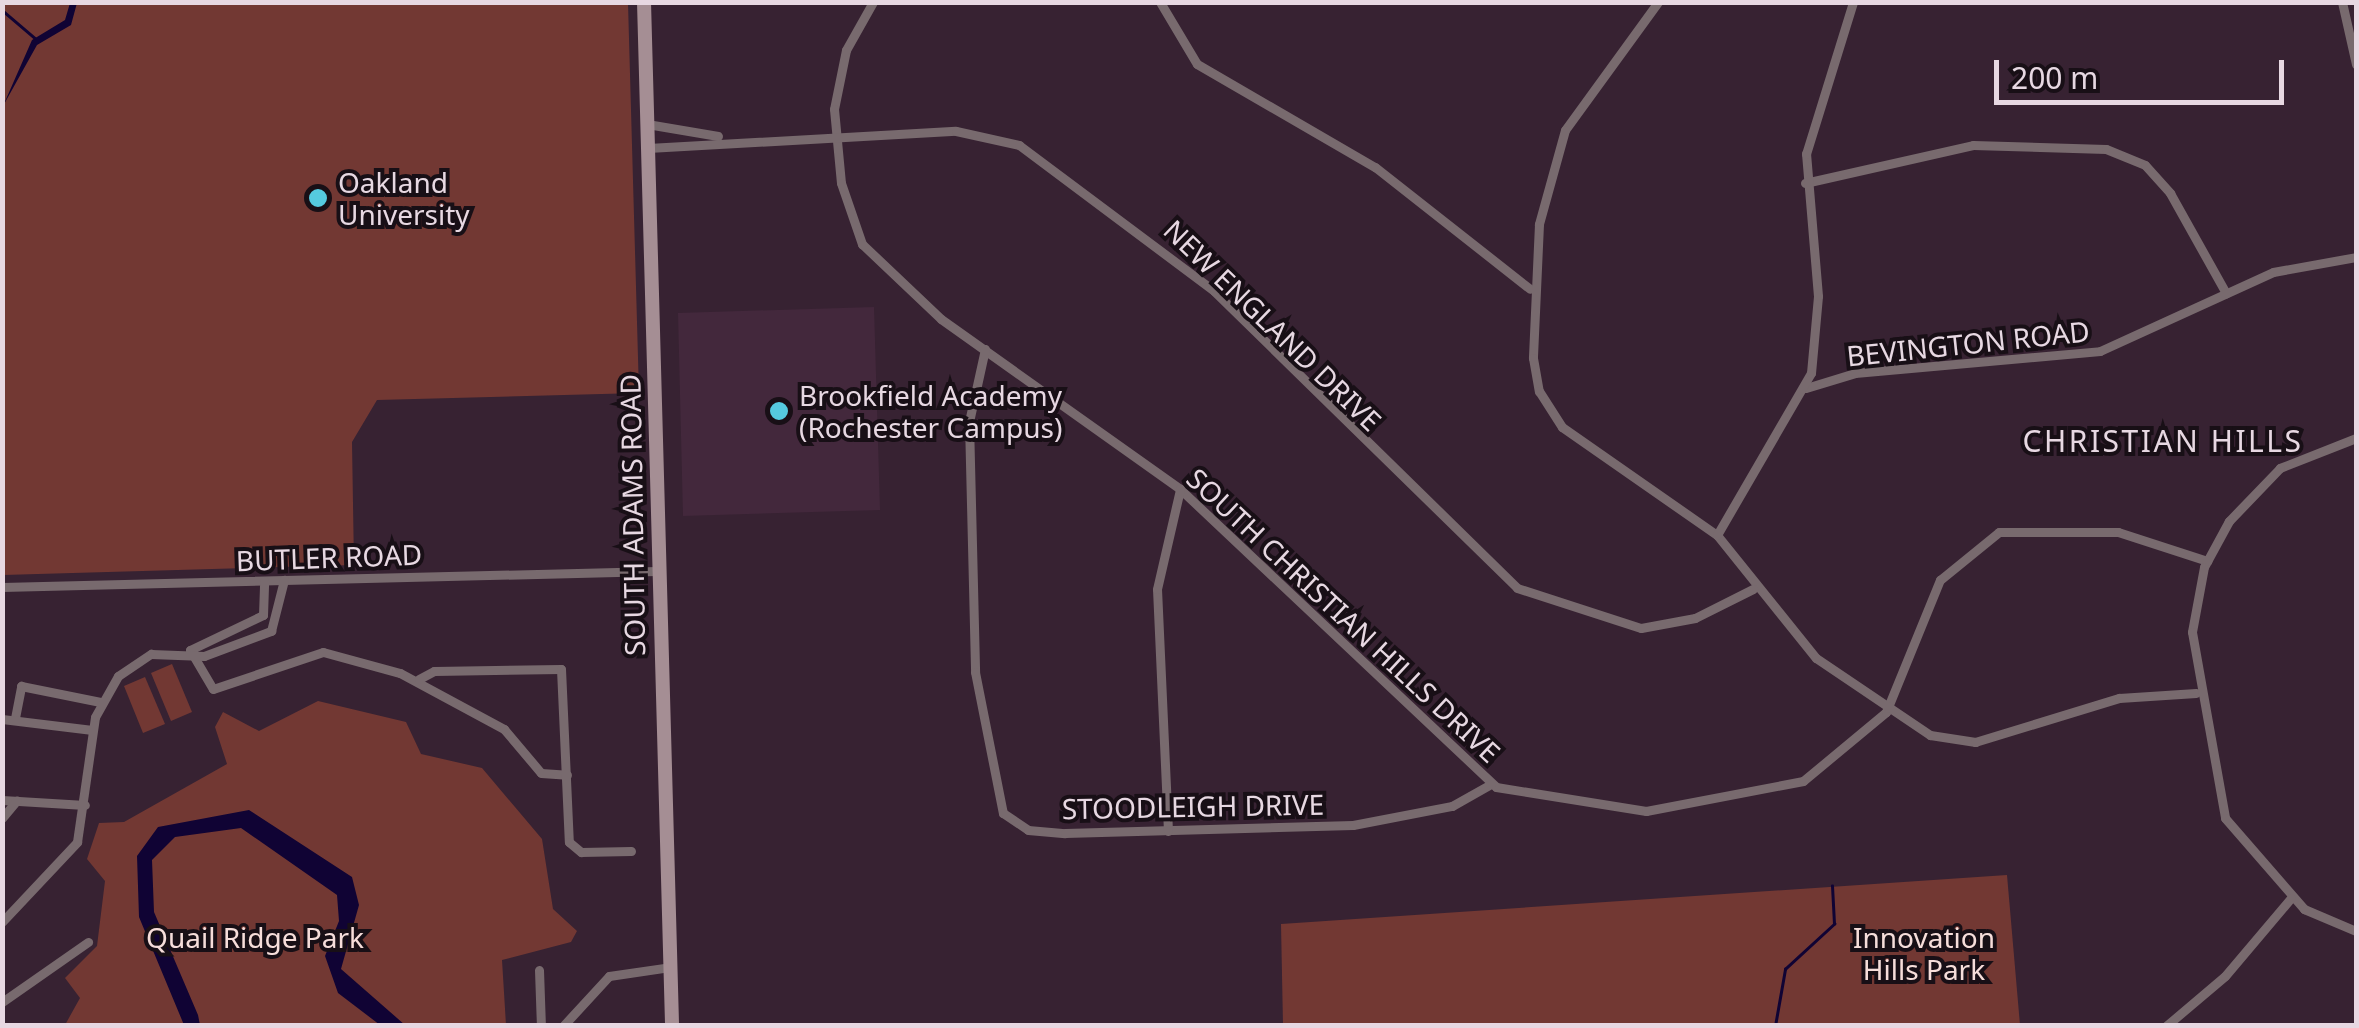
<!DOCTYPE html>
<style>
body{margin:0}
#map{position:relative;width:2359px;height:1028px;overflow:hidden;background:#372232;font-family:"Noto Sans",sans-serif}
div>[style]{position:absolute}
.built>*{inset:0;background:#43283c}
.green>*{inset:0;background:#723833}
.water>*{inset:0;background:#100334}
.stream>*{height:2.5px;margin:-1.25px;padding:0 1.25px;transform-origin:1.25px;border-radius:1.25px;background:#100334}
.minor>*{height:9px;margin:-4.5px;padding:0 4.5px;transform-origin:4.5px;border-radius:4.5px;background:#786a6e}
.secondary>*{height:14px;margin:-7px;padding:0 7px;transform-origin:7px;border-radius:7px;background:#a58e94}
.dots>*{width:28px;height:28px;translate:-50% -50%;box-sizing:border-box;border:5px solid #180f16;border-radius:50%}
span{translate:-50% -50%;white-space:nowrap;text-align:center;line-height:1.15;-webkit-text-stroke:8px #180f16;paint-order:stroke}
.poi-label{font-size:28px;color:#e7d8e2}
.left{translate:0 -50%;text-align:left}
.street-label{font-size:28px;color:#e7d8e2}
.park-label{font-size:28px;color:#f6ddda}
.neighbourhood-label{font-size:30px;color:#e7d8e2;letter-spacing:2.5px}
.frame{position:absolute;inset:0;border:5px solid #e7d8e2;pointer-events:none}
.scale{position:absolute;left:1994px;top:60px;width:290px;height:45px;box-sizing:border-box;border:5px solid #e7d8e2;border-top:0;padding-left:12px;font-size:30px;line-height:35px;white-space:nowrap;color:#e7d8e2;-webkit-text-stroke:8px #180f16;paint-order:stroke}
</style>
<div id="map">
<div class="built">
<i style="clip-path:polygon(874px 307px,880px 510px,683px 516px,678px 313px)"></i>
</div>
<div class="green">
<i style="clip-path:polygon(2px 3px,628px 3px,639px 393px,377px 400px,352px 442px,354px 565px,3px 575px)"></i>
<i style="clip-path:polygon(172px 664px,192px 712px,171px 721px,151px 673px)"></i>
<i style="clip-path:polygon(145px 677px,165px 724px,143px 733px,124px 686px)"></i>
<i style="clip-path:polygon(318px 701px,406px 722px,421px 754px,482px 768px,542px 839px,553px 909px,577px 931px,571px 942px,502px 960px,506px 1025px,65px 1025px,80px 998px,65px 978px,97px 946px,105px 881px,87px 859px,99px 823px,124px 822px,227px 764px,215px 727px,223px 712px,259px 731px)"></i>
<i style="clip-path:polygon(2007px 875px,2020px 1025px,1283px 1025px,1281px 924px)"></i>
</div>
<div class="water">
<i style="clip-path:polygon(70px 3px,77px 3px,71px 25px,37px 45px,3px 106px,32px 40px,65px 20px)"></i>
<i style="clip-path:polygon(249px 810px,352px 877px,359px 905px,341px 969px,405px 1025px,380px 1025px,338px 993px,325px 956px,339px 921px,337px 895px,241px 828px,175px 837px,152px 860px,154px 912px,198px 1015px,200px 1025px,184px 1025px,139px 917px,137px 856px,158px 827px)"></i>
</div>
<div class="stream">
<i style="left:2px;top:10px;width:43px;rotate:40.3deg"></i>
<i style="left:1775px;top:1026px;width:58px;rotate:-80deg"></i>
<i style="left:1785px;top:969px;width:67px;rotate:-42.6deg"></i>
<i style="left:1834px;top:924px;width:38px;rotate:-93deg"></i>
</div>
<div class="minor">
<i style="left:873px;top:2px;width:55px;rotate:119.4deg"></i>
<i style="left:846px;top:50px;width:60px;rotate:101.5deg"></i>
<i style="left:834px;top:109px;width:74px;rotate:84.6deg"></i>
<i style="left:841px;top:183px;width:65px;rotate:71deg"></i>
<i style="left:862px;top:244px;width:109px;rotate:43.5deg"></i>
<i style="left:941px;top:319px;width:293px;rotate:35.4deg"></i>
<i style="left:1180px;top:489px;width:434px;rotate:43.3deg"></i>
<i style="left:1496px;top:787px;width:152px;rotate:9.1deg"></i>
<i style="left:1646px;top:811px;width:160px;rotate:-10.8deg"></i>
<i style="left:1803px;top:781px;width:108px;rotate:-39.7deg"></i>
<i style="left:1886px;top:712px;width:143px;rotate:-67.8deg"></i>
<i style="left:1940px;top:580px;width:76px;rotate:-39.1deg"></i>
<i style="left:1999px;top:532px;width:119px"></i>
<i style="left:2118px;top:532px;width:94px;rotate:18deg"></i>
<i style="left:1160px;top:2px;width:72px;rotate:59.2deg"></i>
<i style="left:1197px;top:64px;width:206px;rotate:30.1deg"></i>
<i style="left:1375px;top:167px;width:197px;rotate:38.2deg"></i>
<i style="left:1658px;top:2px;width:158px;rotate:126deg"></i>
<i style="left:1565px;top:130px;width:98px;rotate:105.5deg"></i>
<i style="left:1539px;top:224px;width:134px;rotate:92.6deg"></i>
<i style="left:1533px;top:358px;width:34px;rotate:80deg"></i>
<i style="left:1539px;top:391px;width:43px;rotate:57.4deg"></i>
<i style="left:1562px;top:427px;width:189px;rotate:34.9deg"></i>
<i style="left:1717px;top:535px;width:158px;rotate:51.2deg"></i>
<i style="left:1816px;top:658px;width:138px;rotate:34deg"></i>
<i style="left:1930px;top:735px;width:46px;rotate:8.8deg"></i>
<i style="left:1975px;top:742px;width:151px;rotate:-17deg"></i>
<i style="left:2119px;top:698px;width:77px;rotate:-3.7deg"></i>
<i style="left:2342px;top:2px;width:64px;rotate:77.3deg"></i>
<i style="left:647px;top:124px;width:72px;rotate:9.6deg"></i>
<i style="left:648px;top:148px;width:308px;rotate:-3.2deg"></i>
<i style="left:956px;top:131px;width:65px;rotate:12.5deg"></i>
<i style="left:1019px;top:145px;width:244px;rotate:36.8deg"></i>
<i style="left:1214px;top:291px;width:424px;rotate:44.4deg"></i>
<i style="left:1517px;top:588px;width:130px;rotate:17.9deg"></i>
<i style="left:1641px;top:628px;width:55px;rotate:-10.5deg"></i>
<i style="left:1695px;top:618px;width:65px;rotate:-26.6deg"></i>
<i style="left:1805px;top:183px;width:172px;rotate:-12.7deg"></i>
<i style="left:1973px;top:145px;width:133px;rotate:1.7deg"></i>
<i style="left:2106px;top:149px;width:42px;rotate:22.3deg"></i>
<i style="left:2145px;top:165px;width:38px;rotate:48deg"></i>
<i style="left:2170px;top:193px;width:115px;rotate:60.8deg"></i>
<i style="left:985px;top:349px;width:75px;rotate:102.4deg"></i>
<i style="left:969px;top:422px;width:250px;rotate:88.6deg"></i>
<i style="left:975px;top:672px;width:144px;rotate:78.8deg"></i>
<i style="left:1003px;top:813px;width:30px;rotate:34deg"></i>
<i style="left:1028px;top:830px;width:37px;rotate:5deg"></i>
<i style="left:1065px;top:833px;width:288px;rotate:-1.6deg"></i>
<i style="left:1353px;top:825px;width:101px;rotate:-10.9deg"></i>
<i style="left:1452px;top:806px;width:45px;rotate:-29.4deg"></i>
<i style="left:1806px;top:388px;width:51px;rotate:-17deg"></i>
<i style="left:1855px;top:373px;width:246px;rotate:-5.1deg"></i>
<i style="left:2100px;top:351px;width:190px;rotate:-24.5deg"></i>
<i style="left:2273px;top:272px;width:84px;rotate:-10.2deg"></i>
<i style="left:2356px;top:438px;width:82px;rotate:158.5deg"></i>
<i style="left:2280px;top:468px;width:74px;rotate:133.9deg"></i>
<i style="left:2229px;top:521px;width:52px;rotate:118.5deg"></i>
<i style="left:2204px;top:567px;width:66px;rotate:100.5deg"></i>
<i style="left:2192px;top:632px;width:189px;rotate:79.9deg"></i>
<i style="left:2225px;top:818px;width:121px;rotate:49deg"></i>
<i style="left:2304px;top:909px;width:56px;rotate:22.9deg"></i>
<i style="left:1717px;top:535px;width:187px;rotate:-59.9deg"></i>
<i style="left:1811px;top:373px;width:77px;rotate:-84.8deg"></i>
<i style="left:1818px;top:296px;width:143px;rotate:-94.8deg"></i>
<i style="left:1806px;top:154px;width:159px;rotate:-72.8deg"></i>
<i style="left:2px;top:587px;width:655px;rotate:-1.4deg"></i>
<i style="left:190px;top:650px;width:45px;rotate:59.5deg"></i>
<i style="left:213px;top:689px;width:116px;rotate:-18.6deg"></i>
<i style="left:323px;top:652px;width:80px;rotate:15.3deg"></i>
<i style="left:400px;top:673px;width:118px;rotate:28.3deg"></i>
<i style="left:504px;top:729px;width:57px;rotate:49.9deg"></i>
<i style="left:541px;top:773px;width:26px;rotate:4deg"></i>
<i style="left:190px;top:650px;width:81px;rotate:-25.6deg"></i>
<i style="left:263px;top:615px;width:34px;rotate:-88deg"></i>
<i style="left:419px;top:679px;width:17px;rotate:-28deg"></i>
<i style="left:434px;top:671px;width:127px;rotate:-0.9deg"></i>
<i style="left:561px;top:669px;width:173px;rotate:87.4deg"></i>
<i style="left:569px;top:842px;width:16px;rotate:40deg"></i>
<i style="left:581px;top:852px;width:50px;rotate:-1.1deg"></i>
<i style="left:15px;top:718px;width:33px;rotate:-79deg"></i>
<i style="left:21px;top:686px;width:81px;rotate:11.4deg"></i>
<i style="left:2px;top:719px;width:91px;rotate:7deg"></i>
<i style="left:2px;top:800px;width:83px;rotate:3.4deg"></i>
<i style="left:2px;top:818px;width:23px;rotate:-50deg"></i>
<i style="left:1168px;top:831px;width:242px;rotate:-92.6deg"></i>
<i style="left:1157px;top:589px;width:103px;rotate:-77deg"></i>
<i style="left:2px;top:922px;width:110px;rotate:-46.8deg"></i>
<i style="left:77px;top:842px;width:126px;rotate:-81.8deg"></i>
<i style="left:95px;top:717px;width:47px;rotate:-60.7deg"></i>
<i style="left:118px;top:676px;width:40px;rotate:-34deg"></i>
<i style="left:151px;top:654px;width:53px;rotate:2.2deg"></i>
<i style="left:204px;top:656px;width:72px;rotate:-20.5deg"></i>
<i style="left:271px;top:631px;width:53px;rotate:-75.7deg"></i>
<i style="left:539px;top:970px;width:56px;rotate:88deg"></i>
<i style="left:2px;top:1002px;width:105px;rotate:-34.9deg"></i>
<i style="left:563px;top:1026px;width:68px;rotate:-47.4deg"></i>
<i style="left:609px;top:976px;width:63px;rotate:-8.3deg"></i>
<i style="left:2166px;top:1026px;width:77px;rotate:-40.3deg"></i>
<i style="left:2225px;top:976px;width:102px;rotate:-49.8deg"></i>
</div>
<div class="secondary">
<i style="left:644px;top:2px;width:1024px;rotate:88.43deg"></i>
</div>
<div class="dots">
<i style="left:318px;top:198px;background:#55cadf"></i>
<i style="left:779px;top:411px;background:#55cadf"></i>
</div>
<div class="poi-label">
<span class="left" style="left:338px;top:198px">Oakland<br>University</span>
<span class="left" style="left:799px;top:411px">Brookfield Academy<br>(Rochester Campus)</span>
</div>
<div class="street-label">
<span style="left:1273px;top:325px;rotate:44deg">NEW ENGLAND DRIVE</span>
<span style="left:1968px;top:343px;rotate:-6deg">BEVINGTON ROAD</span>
<span style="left:632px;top:515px;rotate:-91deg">SOUTH ADAMS ROAD</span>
<span style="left:329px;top:557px;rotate:-2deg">BUTLER ROAD</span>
<span style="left:1344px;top:615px;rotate:43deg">SOUTH CHRISTIAN HILLS DRIVE</span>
<span style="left:1193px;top:806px;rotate:-1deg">STOODLEIGH DRIVE</span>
</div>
<div class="park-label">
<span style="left:255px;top:937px">Quail Ridge Park</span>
<span style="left:1924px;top:953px">Innovation<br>Hills Park</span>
</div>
<div class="neighbourhood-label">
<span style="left:2163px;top:441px">CHRISTIAN HILLS</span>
</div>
<div class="frame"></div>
<div class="scale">200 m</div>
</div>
